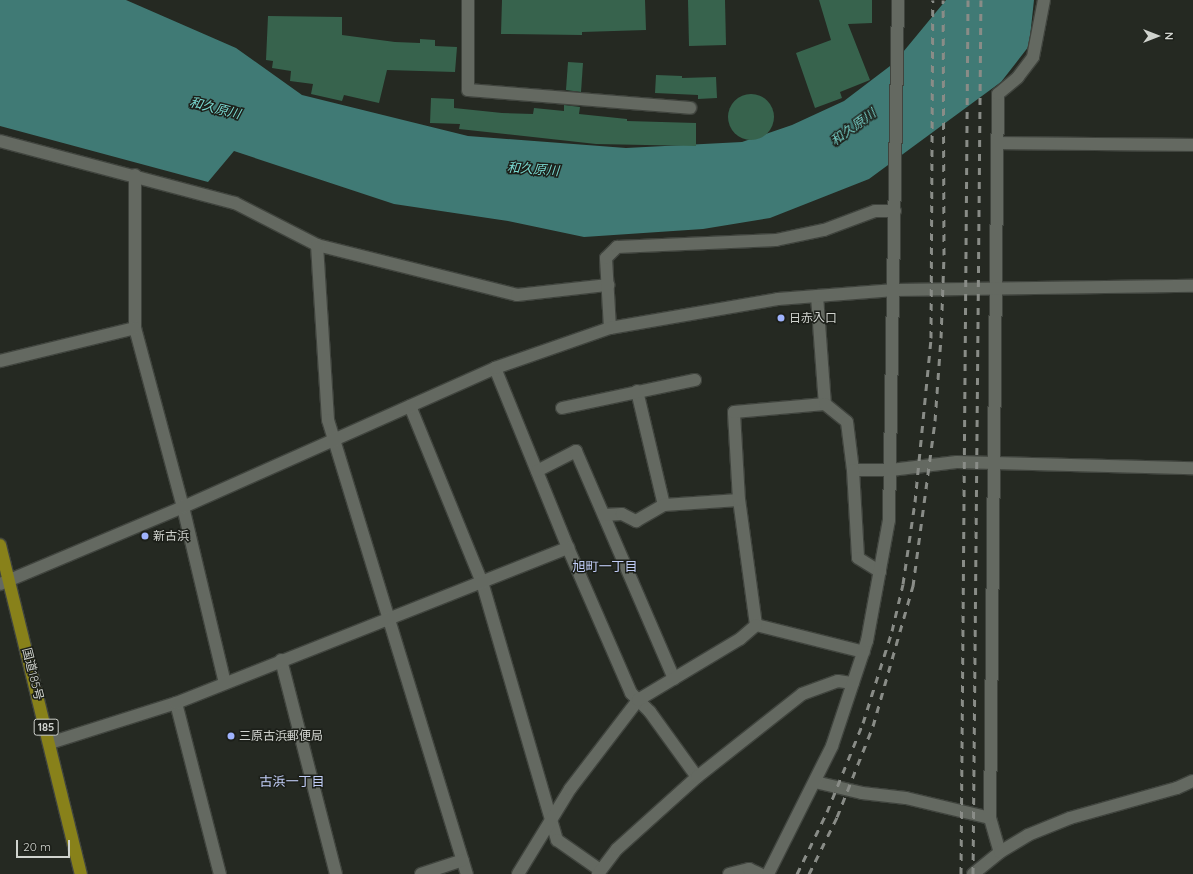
<!DOCTYPE html>
<meta charset="utf-8">
<style>
body{margin:0}
#map{position:relative;width:1193px;height:874px;overflow:hidden;background:#252922;font-family:Quicksand,"Noto Sans JP",sans-serif}
div>[style]{position:absolute}
.water>*{inset:0;background:#407a75}
.building>*{inset:0;background:#37634d}
.round{border-radius:50%}
.roads{filter:drop-shadow(1px 0 #40443e) drop-shadow(-1px 0 #40443e) drop-shadow(0 1px #40443e) drop-shadow(0 -1px #40443e)}
.minor>*{height:12px;margin:-6px;padding:0 6px;transform-origin:6px;border-radius:6px;background:#646961}
.tertiary>*{height:12px;margin:-6px;padding:0 6px;transform-origin:6px;border-radius:6px;background:#646961}
.trunk>*{height:12px;margin:-6px;padding:0 6px;transform-origin:6px;border-radius:6px;background:#88811a}
.rail>*{height:3px;margin-top:-1.5px;transform-origin:0;background:repeating-linear-gradient(90deg,#898c87 0 7px,transparent 0 14px)}
.dots>*{width:11px;height:11px;translate:-50% -50%;box-sizing:border-box;border:2px solid #1c1f19;border-radius:50%}
span{translate:-50% -50%;white-space:nowrap;text-align:center;line-height:1.15;-webkit-text-stroke:3px #1c1f19;paint-order:stroke}
.shield-label span{padding:1px 3px;background:#1c1f19;border:1px solid;border-radius:3px;-webkit-text-stroke-width:0}
.shield-label{font-size:11px;color:#d0d3ce;font-weight:700}
.poi-label{font-size:12px;color:#d0d3ce}
.left{translate:0 -50%;text-align:left}
.street-label{font-size:12px;color:#d0d3ce}
.water-label{font-size:13px;color:#79d8d0;font-style:italic}
.neighbourhood-label{font-size:13px;color:#c1cdf7}
.north{position:absolute;left:1137px;top:16px;width:40px;height:40px;-webkit-text-stroke:3px #1c1f19;paint-order:stroke;rotate:90deg;font-size:11px;font-weight:700;line-height:16px;text-align:center;color:#d0d3ce}
.north::after{content:'';display:block;margin:auto;width:14px;height:18px;background:#d0d3ce;clip-path:polygon(50% 0,100% 100%,50% 72%,0 100%)}
.scale{position:absolute;left:16px;top:840px;width:54px;height:18px;box-sizing:border-box;border:2px solid #d0d3ce;border-top:0;padding-left:5px;font-size:12px;line-height:14px;white-space:nowrap;color:#d0d3ce;-webkit-text-stroke:3px #1c1f19;paint-order:stroke}
</style>
<div id="map">
<div class="water">
<i style="clip-path:polygon(0 0,126px 0,236px 48px,302px 95px,468px 136px,626px 148px,742px 142px,792px 125px,844px 101px,894px 63px,946px 0,1034px 0,1029px 46px,1001px 82px,869px 179px,770px 218px,703px 229px,584px 237px,508px 221px,394px 204px,234px 151px,208px 182px,0 126px)"></i>
</div>
<div class="building">
<i style="clip-path:polygon(502px 0,645px 0,646px 30px,582px 32px,582px 35px,501px 34px)"></i>
<i style="clip-path:polygon(688px 0,725px 0,726px 45px,689px 46px)"></i>
<i style="clip-path:polygon(819px 0,872px 0,872px 23px,848px 24px,870px 80px,840px 92px,842px 98px,815px 108px,796px 53px,831px 40px)"></i>
<i style="clip-path:polygon(268px 16px,342px 17px,342px 35px,395px 42px,420px 43px,420px 39px,435px 40px,435px 46px,457px 47px,455px 72px,387px 70px,379px 103px,344px 95px,342px 101px,311px 94px,313px 84px,290px 81px,291px 71px,272px 68px,273px 61px,266px 60px)"></i>
<i style="clip-path:polygon(568px 62px,583px 63px,581px 92px,566px 90px)"></i>
<i style="clip-path:polygon(656px 75px,682px 76px,682px 78px,716px 77px,717px 98px,698px 99px,698px 95px,655px 93px)"></i>
<i class="round" style="left:728px;top:94px;width:46px;height:46px"></i>
<i style="clip-path:polygon(431px 98px,454px 99px,454px 108px,502px 113px,533px 114px,534px 108px,564px 111px,564px 105px,580px 107px,579px 114px,627px 119px,627px 121px,696px 123px,696px 146px,596px 144px,459px 129px,460px 124px,430px 123px)"></i>
</div>
<div class="roads">
<div class="minor">
<i style="left:468px;top:0;width:90px;rotate:90deg"></i>
<i style="left:468px;top:90px;width:223px;rotate:4.6deg"></i>
<i style="left:0;top:141px;width:243px;rotate:14.8deg"></i>
<i style="left:235px;top:203px;width:92px;rotate:27.1deg"></i>
<i style="left:317px;top:245px;width:206px;rotate:14deg"></i>
<i style="left:517px;top:295px;width:92px;rotate:-6.3deg"></i>
<i style="left:997px;top:143px;width:196px;rotate:0.6deg"></i>
<i style="left:135px;top:175px;width:153px;rotate:90deg"></i>
<i style="left:135px;top:328px;width:185px;rotate:75deg"></i>
<i style="left:183px;top:507px;width:181px;rotate:76.6deg"></i>
<i style="left:317px;top:245px;width:175px;rotate:86.4deg"></i>
<i style="left:328px;top:420px;width:475px;rotate:73deg"></i>
<i style="left:817px;top:296px;width:108px;rotate:85.8deg"></i>
<i style="left:610px;top:328px;width:70px;rotate:-93.3deg"></i>
<i style="left:606px;top:258px;width:16px;rotate:-45deg"></i>
<i style="left:617px;top:247px;width:159px;rotate:-2.5deg"></i>
<i style="left:776px;top:240px;width:49px;rotate:-11.8deg"></i>
<i style="left:824px;top:230px;width:54px;rotate:-20.4deg"></i>
<i style="left:875px;top:211px;width:20px"></i>
<i style="left:0;top:361px;width:139px;rotate:-13.7deg"></i>
<i style="left:495px;top:368px;width:194px;rotate:67.9deg"></i>
<i style="left:568px;top:548px;width:158px;rotate:66.5deg"></i>
<i style="left:631px;top:693px;width:27px;rotate:45deg"></i>
<i style="left:650px;top:712px;width:80px;rotate:54.1deg"></i>
<i style="left:637px;top:391px;width:117px;rotate:76.7deg"></i>
<i style="left:410px;top:406px;width:190px;rotate:67.8deg"></i>
<i style="left:482px;top:582px;width:269px;rotate:73.8deg"></i>
<i style="left:557px;top:840px;width:52px;rotate:34.9deg"></i>
<i style="left:562px;top:408px;width:136px;rotate:-11.9deg"></i>
<i style="left:853px;top:470px;width:38px"></i>
<i style="left:891px;top:470px;width:66px;rotate:-6.9deg"></i>
<i style="left:957px;top:462px;width:236px;rotate:1.5deg"></i>
<i style="left:537px;top:471px;width:44px;rotate:-27.1deg"></i>
<i style="left:576px;top:451px;width:248px;rotate:66.7deg"></i>
<i style="left:604px;top:515px;width:18px;rotate:-3deg"></i>
<i style="left:622px;top:514px;width:16px;rotate:27deg"></i>
<i style="left:636px;top:521px;width:32px;rotate:-30deg"></i>
<i style="left:664px;top:505px;width:75px;rotate:-3.8deg"></i>
<i style="left:756px;top:625px;width:126px;rotate:-97.7deg"></i>
<i style="left:739px;top:500px;width:88px;rotate:-93.3deg"></i>
<i style="left:734px;top:412px;width:91px;rotate:-5deg"></i>
<i style="left:825px;top:404px;width:28px;rotate:39deg"></i>
<i style="left:847px;top:422px;width:48px;rotate:82.9deg"></i>
<i style="left:853px;top:470px;width:88px;rotate:86.7deg"></i>
<i style="left:858px;top:558px;width:26px;rotate:32deg"></i>
<i style="left:756px;top:625px;width:111px;rotate:14deg"></i>
<i style="left:281px;top:660px;width:221px;rotate:75.6deg"></i>
<i style="left:176px;top:703px;width:177px;rotate:75.6deg"></i>
<i style="left:50px;top:743px;width:132px;rotate:-17.6deg"></i>
<i style="left:176px;top:703px;width:422px;rotate:-21.6deg"></i>
<i style="left:815px;top:782px;width:48px;rotate:13.2deg"></i>
<i style="left:862px;top:793px;width:44px;rotate:6.5deg"></i>
<i style="left:906px;top:798px;width:86px;rotate:13.4deg"></i>
<i style="left:990px;top:818px;width:35px;rotate:74deg"></i>
<i style="left:990px;top:818px;width:724px;rotate:-89.37deg"></i>
<i style="left:998px;top:94px;width:26px;rotate:-40deg"></i>
<i style="left:1018px;top:77px;width:25px;rotate:-53deg"></i>
<i style="left:1033px;top:57px;width:58px;rotate:-79.1deg"></i>
<i style="left:421px;top:874px;width:44px;rotate:-18.4deg"></i>
<i style="left:518px;top:874px;width:100px;rotate:-58.5deg"></i>
<i style="left:570px;top:789px;width:112px;rotate:-52.6deg"></i>
<i style="left:638px;top:700px;width:119px;rotate:-30.9deg"></i>
<i style="left:740px;top:639px;width:21px;rotate:-41deg"></i>
<i style="left:598px;top:874px;width:31px;rotate:-53deg"></i>
<i style="left:617px;top:849px;width:108px;rotate:-42deg"></i>
<i style="left:697px;top:777px;width:134px;rotate:-38.3deg"></i>
<i style="left:802px;top:694px;width:38px;rotate:-20deg"></i>
<i style="left:838px;top:681px;width:15px;rotate:8deg"></i>
<i style="left:729px;top:874px;width:21px;rotate:-14deg"></i>
<i style="left:749px;top:869px;width:12px;rotate:24deg"></i>
</div>
<div class="tertiary">
<i style="left:0;top:584px;width:199px;rotate:-22.8deg"></i>
<i style="left:183px;top:507px;width:342px;rotate:-24deg"></i>
<i style="left:495px;top:368px;width:122px;rotate:-19.2deg"></i>
<i style="left:610px;top:328px;width:170px;rotate:-9.8deg"></i>
<i style="left:778px;top:299px;width:117px;rotate:-4.4deg"></i>
<i style="left:895px;top:290px;width:298px;rotate:-0.8deg"></i>
<i style="left:768px;top:874px;width:143px;rotate:-63.4deg"></i>
<i style="left:832px;top:746px;width:111px;rotate:-71.6deg"></i>
<i style="left:867px;top:641px;width:123px;rotate:-79.7deg"></i>
<i style="left:889px;top:520px;width:520px;rotate:-89.01deg"></i>
<i style="left:973px;top:874px;width:35px;rotate:-39deg"></i>
<i style="left:1000px;top:852px;width:33px;rotate:-31deg"></i>
<i style="left:1028px;top:835px;width:45px;rotate:-22deg"></i>
<i style="left:1070px;top:818px;width:111px;rotate:-15.7deg"></i>
<i style="left:1177px;top:788px;width:17px;rotate:-24deg"></i>
</div>
<div class="trunk">
<i style="left:0;top:545px;width:339px;rotate:76.2deg"></i>
</div>
</div>
<div class="rail">
<i style="left:797px;top:874px;width:69px;rotate:-64.2deg"></i>
<i style="left:827px;top:812px;width:96px;rotate:-68deg"></i>
<i style="left:863px;top:723px;width:96px;rotate:-72.5deg"></i>
<i style="left:892px;top:631px;width:48px;rotate:-76.8deg"></i>
<i style="left:903px;top:584px;width:83px;rotate:-81.7deg"></i>
<i style="left:915px;top:502px;width:165px;rotate:-84.4deg"></i>
<i style="left:931px;top:338px;width:338px;rotate:-89.7deg"></i>
<i style="left:809px;top:874px;width:64px;rotate:-63.8deg"></i>
<i style="left:837px;top:817px;width:98px;rotate:-68.4deg"></i>
<i style="left:873px;top:726px;width:146px;rotate:-74.1deg"></i>
<i style="left:913px;top:586px;width:166px;rotate:-82.4deg"></i>
<i style="left:935px;top:421px;width:83px;rotate:-85.9deg"></i>
<i style="left:941px;top:338px;width:83px;rotate:-87.9deg"></i>
<i style="left:944px;top:255px;width:255px;rotate:-90.2deg"></i>
<i style="left:961px;top:874px;width:874px;rotate:-89.54deg"></i>
<i style="left:973px;top:874px;width:874px;rotate:-89.48deg"></i>
</div>
<div class="dots">
<i style="left:781px;top:318px;background:#9fb3fd"></i>
<i style="left:145px;top:536px;background:#9fb3fd"></i>
<i style="left:231px;top:736px;background:#9fb3fd"></i>
</div>
<div class="shield-label">
<span style="left:46px;top:727px">185</span>
</div>
<div class="poi-label">
<span class="left" style="left:789px;top:318px">日赤入口</span>
<span class="left" style="left:153px;top:536px">新古浜</span>
<span class="left" style="left:239px;top:736px">三原古浜郵便局</span>
</div>
<div class="street-label">
<span style="left:33px;top:674px;rotate:76deg">国道185号</span>
</div>
<div class="water-label">
<span style="left:215px;top:108px;rotate:14deg">和久原川</span>
<span style="left:853px;top:127px;rotate:-36deg">和久原川</span>
<span style="left:533px;top:169px;rotate:4deg">和久原川</span>
</div>
<div class="neighbourhood-label">
<span style="left:605px;top:566px">旭町一丁目</span>
<span style="left:292px;top:781px">古浜一丁目</span>
</div>
<div class="north">N</div>
<div class="scale">20 m</div>
</div>
